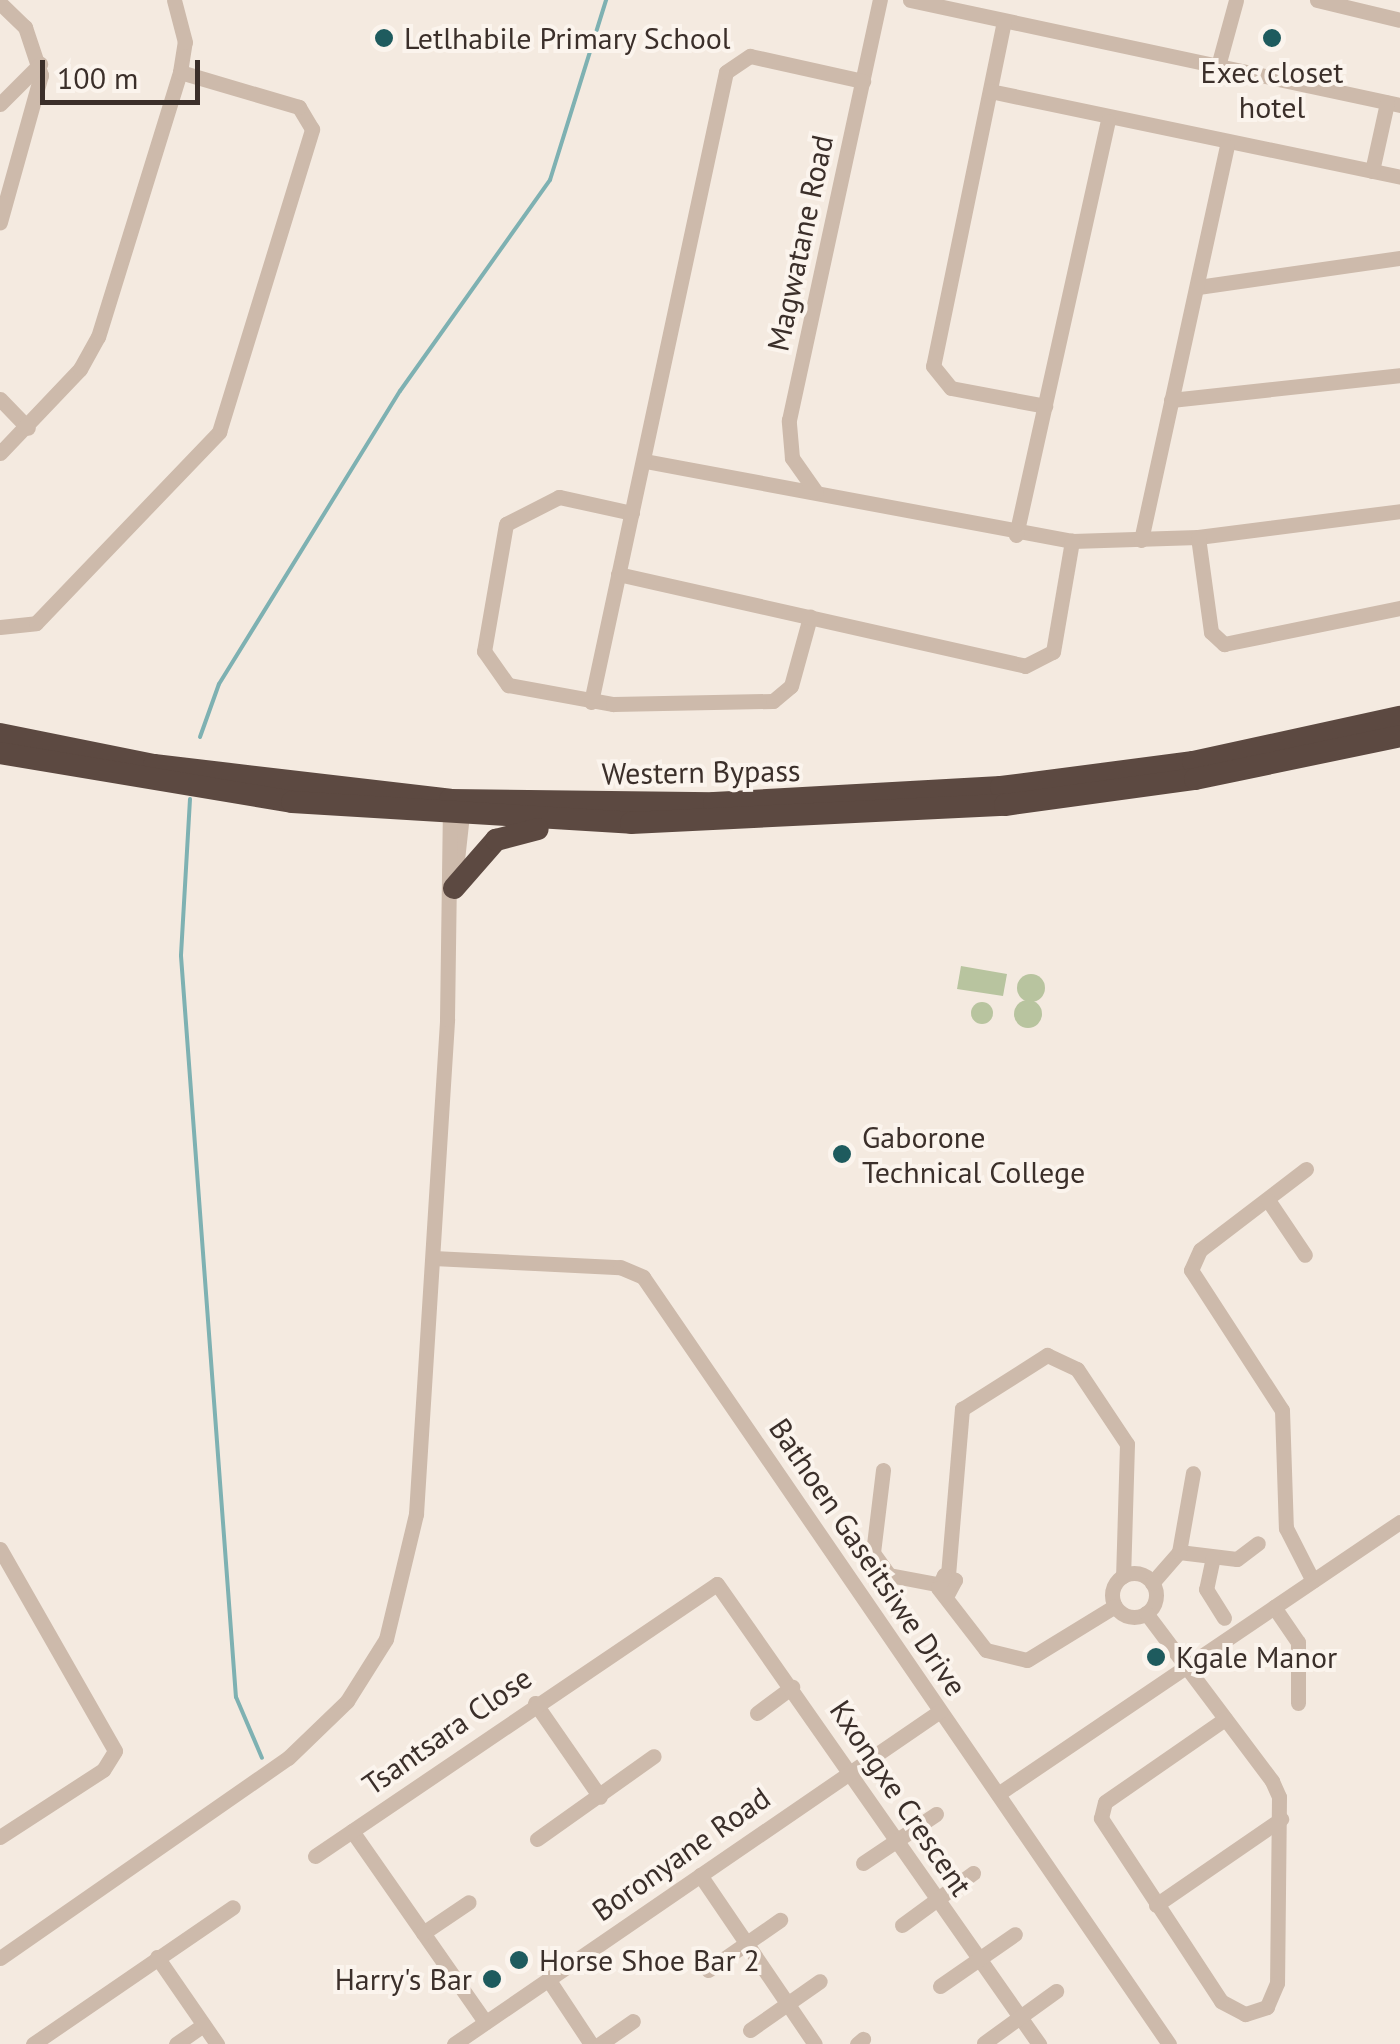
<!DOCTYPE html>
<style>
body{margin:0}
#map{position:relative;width:1400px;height:2044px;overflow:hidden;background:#f4eae0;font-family:"PT Sans",sans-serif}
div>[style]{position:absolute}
.green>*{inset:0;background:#b8c49f}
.round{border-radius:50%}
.stream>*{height:4px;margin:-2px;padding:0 2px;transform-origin:2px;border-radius:2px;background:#7eb1b2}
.minor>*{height:15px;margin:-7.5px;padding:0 7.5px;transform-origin:7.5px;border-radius:7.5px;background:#cdbaab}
.minor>.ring{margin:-7.5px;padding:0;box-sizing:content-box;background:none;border:15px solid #cdbaab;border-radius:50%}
.highway>*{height:22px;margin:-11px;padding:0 11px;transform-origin:11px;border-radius:11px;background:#5c4941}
.dots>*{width:28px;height:28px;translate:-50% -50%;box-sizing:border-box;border:5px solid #fbf4ed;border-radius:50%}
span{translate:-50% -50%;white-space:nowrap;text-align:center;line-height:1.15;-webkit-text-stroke:8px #fbf4ed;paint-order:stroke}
.poi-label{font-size:30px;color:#3b2f2a}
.left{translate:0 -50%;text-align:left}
.right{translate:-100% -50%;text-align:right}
.street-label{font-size:30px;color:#3b2f2a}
.scale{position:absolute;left:40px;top:60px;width:160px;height:45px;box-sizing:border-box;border:5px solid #3b2f2a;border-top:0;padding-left:12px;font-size:30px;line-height:35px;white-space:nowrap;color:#3b2f2a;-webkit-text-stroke:8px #fbf4ed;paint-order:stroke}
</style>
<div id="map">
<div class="green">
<i style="clip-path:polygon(961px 966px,1007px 974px,1003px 996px,957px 989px)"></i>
<i class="round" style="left:1017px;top:974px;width:28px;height:28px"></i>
<i class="round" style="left:1014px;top:1000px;width:28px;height:28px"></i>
<i class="round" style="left:971px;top:1002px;width:22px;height:22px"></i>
</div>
<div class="stream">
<i style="left:200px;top:737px;width:56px;rotate:-70.3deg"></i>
<i style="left:219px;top:684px;width:344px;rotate:-58.3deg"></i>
<i style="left:400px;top:391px;width:259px;rotate:-54.6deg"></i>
<i style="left:550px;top:180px;width:189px;rotate:-72.7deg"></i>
<i style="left:190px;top:799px;width:157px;rotate:93.3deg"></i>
<i style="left:181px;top:956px;width:743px;rotate:85.76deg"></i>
<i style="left:236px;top:1697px;width:66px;rotate:66.9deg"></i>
</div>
<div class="minor">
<i style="left:910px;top:0;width:501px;rotate:12.09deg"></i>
<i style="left:1317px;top:0;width:85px;rotate:13.5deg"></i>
<i style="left:0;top:3px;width:35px;rotate:44deg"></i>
<i style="left:25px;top:27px;width:51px;rotate:71.6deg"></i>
<i style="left:41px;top:75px;width:153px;rotate:105.6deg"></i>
<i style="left:1004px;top:21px;width:352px;rotate:101.6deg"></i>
<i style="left:933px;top:366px;width:28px;rotate:51deg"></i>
<i style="left:951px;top:388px;width:96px;rotate:10.8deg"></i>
<i style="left:1218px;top:66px;width:68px;rotate:-74.7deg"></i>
<i style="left:990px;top:91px;width:419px;rotate:11.8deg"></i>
<i style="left:0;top:104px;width:57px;rotate:-45deg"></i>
<i style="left:1372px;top:171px;width:70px;rotate:-77.6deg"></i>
<i style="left:1198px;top:287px;width:204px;rotate:-8.2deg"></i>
<i style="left:0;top:399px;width:40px;rotate:46deg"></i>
<i style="left:1171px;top:400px;width:230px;rotate:-6.2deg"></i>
<i style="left:0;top:453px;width:116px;rotate:-46.4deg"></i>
<i style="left:80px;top:369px;width:37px;rotate:-61deg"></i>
<i style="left:98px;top:337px;width:277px;rotate:-72.8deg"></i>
<i style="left:180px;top:72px;width:30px;rotate:-81deg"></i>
<i style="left:185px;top:42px;width:43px;rotate:-104.7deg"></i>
<i style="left:645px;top:461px;width:434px;rotate:10.6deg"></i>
<i style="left:1072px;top:541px;width:126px;rotate:-1.8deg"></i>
<i style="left:1198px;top:537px;width:204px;rotate:-7.3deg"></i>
<i style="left:816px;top:492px;width:42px;rotate:-125.2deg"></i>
<i style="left:792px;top:458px;width:38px;rotate:-95deg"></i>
<i style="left:789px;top:420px;width:430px;rotate:-77.8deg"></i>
<i style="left:632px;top:513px;width:75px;rotate:-167.6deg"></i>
<i style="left:559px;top:497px;width:59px;rotate:153deg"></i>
<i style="left:506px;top:524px;width:129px;rotate:99.8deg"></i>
<i style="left:484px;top:651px;width:42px;rotate:54.8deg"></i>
<i style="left:508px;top:685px;width:107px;rotate:10.3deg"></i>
<i style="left:613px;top:704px;width:160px;rotate:-1.1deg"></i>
<i style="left:773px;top:701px;width:23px;rotate:-40deg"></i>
<i style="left:791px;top:686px;width:72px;rotate:-74.6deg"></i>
<i style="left:1016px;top:535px;width:424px;rotate:-77.5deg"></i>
<i style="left:1198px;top:537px;width:96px;rotate:82.2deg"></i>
<i style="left:1211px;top:632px;width:18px;rotate:43deg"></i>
<i style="left:1224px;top:644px;width:180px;rotate:-11.6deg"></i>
<i style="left:1141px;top:540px;width:403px;rotate:-77.7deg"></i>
<i style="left:618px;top:574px;width:417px;rotate:12.7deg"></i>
<i style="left:1025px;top:666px;width:31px;rotate:-27deg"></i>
<i style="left:1053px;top:652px;width:113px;rotate:-80.3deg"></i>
<i style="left:0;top:627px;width:36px;rotate:-6deg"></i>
<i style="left:36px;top:623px;width:265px;rotate:-46.2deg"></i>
<i style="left:219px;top:432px;width:317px;rotate:-72.9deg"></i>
<i style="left:312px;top:129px;width:26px;rotate:-121deg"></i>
<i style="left:299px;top:107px;width:124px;rotate:-163.6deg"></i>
<i style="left:591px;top:702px;width:644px;rotate:-77.91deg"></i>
<i style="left:726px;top:72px;width:29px;rotate:-34deg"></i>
<i style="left:750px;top:56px;width:116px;rotate:12.5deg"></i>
<i style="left:454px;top:887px;width:81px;rotate:-83.7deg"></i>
<i style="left:1306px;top:1169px;width:133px;rotate:142.6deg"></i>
<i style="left:1200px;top:1250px;width:22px;rotate:114deg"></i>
<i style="left:1191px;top:1270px;width:167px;rotate:57deg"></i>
<i style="left:1282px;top:1410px;width:118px;rotate:88.1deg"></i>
<i style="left:1286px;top:1528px;width:59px;rotate:63deg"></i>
<i style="left:1268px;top:1200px;width:66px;rotate:56.1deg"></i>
<i style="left:433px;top:1258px;width:187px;rotate:2.8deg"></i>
<i style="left:620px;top:1267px;width:25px;rotate:23deg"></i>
<i style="left:643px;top:1277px;width:930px;rotate:55.56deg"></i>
<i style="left:883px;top:1470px;width:84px;rotate:96.9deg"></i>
<i style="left:873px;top:1553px;width:27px;rotate:54deg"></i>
<i style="left:889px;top:1575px;width:49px;rotate:10.6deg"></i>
<i style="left:0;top:1549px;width:232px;rotate:60.3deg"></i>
<i style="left:115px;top:1751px;width:22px;rotate:122deg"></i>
<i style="left:103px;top:1770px;width:123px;rotate:147deg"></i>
<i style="left:1179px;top:1552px;width:58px;rotate:6.9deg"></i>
<i style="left:1237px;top:1559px;width:26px;rotate:-37deg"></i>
<i style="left:1213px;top:1557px;width:33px;rotate:102deg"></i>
<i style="left:1206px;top:1589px;width:34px;rotate:58deg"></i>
<i class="ring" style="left:1112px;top:1573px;width:29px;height:29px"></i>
<i style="left:948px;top:1575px;width:167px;rotate:-85.2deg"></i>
<i style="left:962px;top:1409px;width:101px;rotate:-32.4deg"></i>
<i style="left:1047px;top:1355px;width:33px;rotate:25deg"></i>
<i style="left:1077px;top:1369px;width:90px;rotate:56.3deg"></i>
<i style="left:1127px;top:1444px;width:132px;rotate:91.7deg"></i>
<i style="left:1152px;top:1583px;width:41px;rotate:-48.9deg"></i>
<i style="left:1179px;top:1552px;width:80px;rotate:-80deg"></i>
<i style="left:948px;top:1593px;width:15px;rotate:-62deg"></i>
<i style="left:955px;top:1580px;width:12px;rotate:-156deg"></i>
<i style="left:944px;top:1575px;width:14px;rotate:115deg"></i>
<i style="left:938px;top:1588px;width:78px;rotate:52.3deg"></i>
<i style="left:986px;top:1650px;width:42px;rotate:13.7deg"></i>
<i style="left:1027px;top:1660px;width:103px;rotate:-31.5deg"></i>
<i style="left:1274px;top:1607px;width:42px;rotate:55.6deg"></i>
<i style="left:1298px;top:1642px;width:61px;rotate:90deg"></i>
<i style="left:1146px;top:1613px;width:210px;rotate:53.1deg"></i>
<i style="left:1272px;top:1781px;width:17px;rotate:66deg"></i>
<i style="left:1279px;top:1797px;width:186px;rotate:90.6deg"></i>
<i style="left:1277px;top:1983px;width:26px;rotate:113deg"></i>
<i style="left:1267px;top:2007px;width:23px;rotate:162deg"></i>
<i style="left:1245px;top:2014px;width:27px;rotate:-152deg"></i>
<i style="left:1221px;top:2001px;width:219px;rotate:-123.3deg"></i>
<i style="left:1101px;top:1818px;width:16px;rotate:-76deg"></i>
<i style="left:1105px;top:1802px;width:146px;rotate:-34.7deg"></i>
<i style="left:535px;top:1703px;width:114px;rotate:55.3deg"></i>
<i style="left:757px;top:1713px;width:44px;rotate:-36.6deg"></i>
<i style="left:998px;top:1794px;width:485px;rotate:-34.1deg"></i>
<i style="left:352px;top:1831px;width:233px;rotate:55.1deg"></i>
<i style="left:537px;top:1839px;width:143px;rotate:-35.4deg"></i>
<i style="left:315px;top:1856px;width:485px;rotate:-34.1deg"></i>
<i style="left:717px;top:1584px;width:562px;rotate:55.01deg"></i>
<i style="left:863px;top:1863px;width:88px;rotate:-33.9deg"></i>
<i style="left:700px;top:1875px;width:204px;rotate:55.8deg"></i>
<i style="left:1156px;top:1905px;width:152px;rotate:-34.5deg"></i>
<i style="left:902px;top:1925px;width:88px;rotate:-36.2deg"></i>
<i style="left:423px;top:1933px;width:55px;rotate:-34deg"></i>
<i style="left:157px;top:1957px;width:106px;rotate:55.4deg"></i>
<i style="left:0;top:1958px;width:351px;rotate:-34.8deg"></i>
<i style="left:288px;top:1758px;width:82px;rotate:-44deg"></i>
<i style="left:347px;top:1701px;width:73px;rotate:-57.8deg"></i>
<i style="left:386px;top:1639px;width:129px;rotate:-76.5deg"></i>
<i style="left:416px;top:1514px;width:496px;rotate:-86.4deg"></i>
<i style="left:447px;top:1019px;width:214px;rotate:-89.2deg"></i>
<i style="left:708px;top:1970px;width:88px;rotate:-34.8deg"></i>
<i style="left:548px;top:1979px;width:78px;rotate:56.5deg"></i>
<i style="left:940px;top:1986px;width:91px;rotate:-34.7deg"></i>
<i style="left:750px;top:2030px;width:85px;rotate:-35deg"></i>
<i style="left:984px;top:2043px;width:89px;rotate:-35.8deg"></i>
<i style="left:33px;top:2044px;width:242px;rotate:-34.4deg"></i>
<i style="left:176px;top:2044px;width:33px;rotate:-35deg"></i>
<i style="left:454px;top:2044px;width:589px;rotate:-34.42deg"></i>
<i style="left:600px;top:2044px;width:40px;rotate:-34.9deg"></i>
<i style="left:857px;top:2044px;width:8px;rotate:-40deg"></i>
</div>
<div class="highway">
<i style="left:0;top:734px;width:157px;rotate:11.4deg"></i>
<i style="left:154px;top:765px;width:298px;rotate:6.7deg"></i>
<i style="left:450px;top:800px;width:264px;rotate:0.7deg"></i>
<i style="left:714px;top:803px;width:287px;rotate:-3.2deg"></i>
<i style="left:1001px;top:787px;width:194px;rotate:-7.4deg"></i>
<i style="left:1193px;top:762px;width:212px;rotate:-12.3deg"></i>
<i style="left:0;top:753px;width:296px;rotate:9.5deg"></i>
<i style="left:292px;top:802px;width:340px;rotate:3.5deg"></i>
<i style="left:631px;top:823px;width:374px;rotate:-2.8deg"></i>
<i style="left:1005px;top:805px;width:192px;rotate:-7.8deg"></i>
<i style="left:1195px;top:779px;width:209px;rotate:-11.8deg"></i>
<i style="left:454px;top:888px;width:64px;rotate:-48.8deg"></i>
<i style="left:496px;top:840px;width:43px;rotate:-14.7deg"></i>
</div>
<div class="dots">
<i style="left:384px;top:38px;background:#1e5b5e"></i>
<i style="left:1272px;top:38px;background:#1e5b5e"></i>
<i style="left:842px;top:1154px;background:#1e5b5e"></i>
<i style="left:1156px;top:1657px;background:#1e5b5e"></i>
<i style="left:519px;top:1960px;background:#1e5b5e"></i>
<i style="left:492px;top:1979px;background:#1e5b5e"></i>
</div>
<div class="poi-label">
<span class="left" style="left:404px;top:38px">Letlhabile Primary School</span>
<span style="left:1272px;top:89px">Exec closet<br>hotel</span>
<span class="left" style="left:862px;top:1154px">Gaborone<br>Technical College</span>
<span class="left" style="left:1176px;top:1657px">Kgale Manor</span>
<span class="left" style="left:539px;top:1960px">Horse Shoe Bar 2</span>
<span class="right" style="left:472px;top:1979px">Harry's Bar</span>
</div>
<div class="street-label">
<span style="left:800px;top:243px;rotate:-78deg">Magwatane Road</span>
<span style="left:701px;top:772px;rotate:-1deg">Western Bypass</span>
<span style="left:868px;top:1557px;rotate:56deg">Bathoen Gaseitsiwe Drive</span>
<span style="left:447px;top:1731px;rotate:-35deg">Tsantsara Close</span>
<span style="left:901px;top:1798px;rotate:56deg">Kxongxe Crescent</span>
<span style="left:681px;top:1854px;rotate:-35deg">Boronyane Road</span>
</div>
<div class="scale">100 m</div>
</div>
